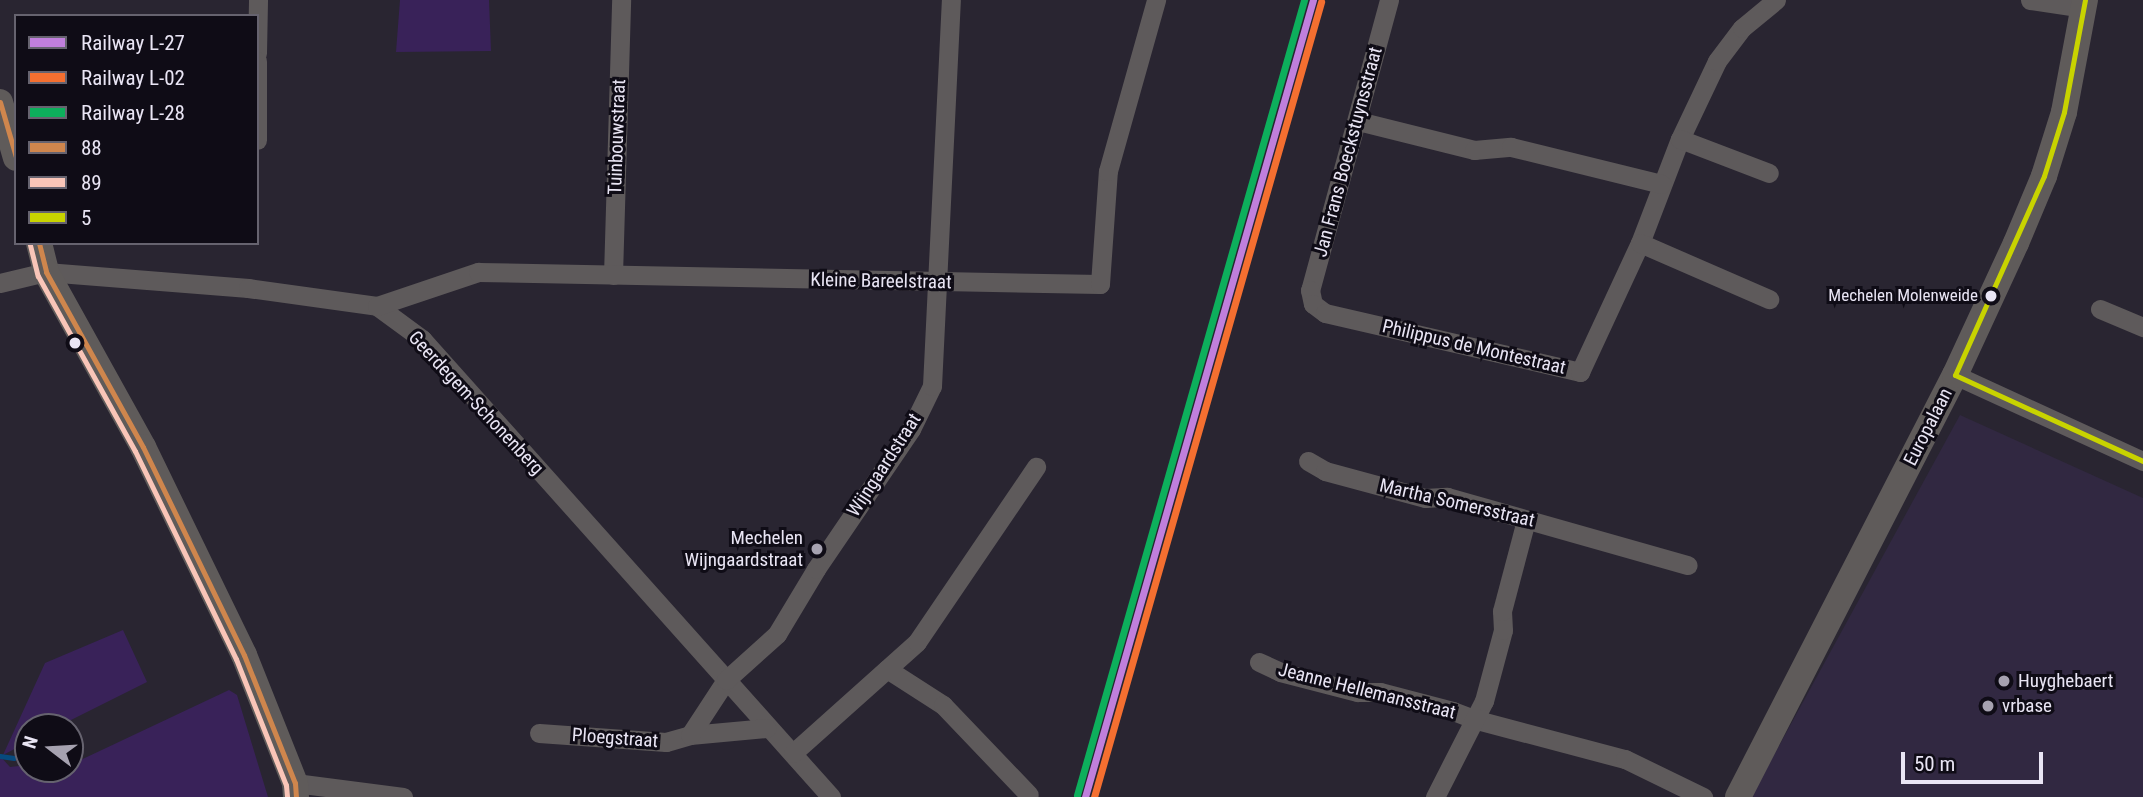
<!DOCTYPE html>
<style>
body{margin:0}
#map{position:relative;width:2143px;height:797px;overflow:hidden;background:#292531;font-family:"Roboto Condensed",sans-serif}
div>[style]{position:absolute}
.built>*{inset:0;background:#312841}
.green>*{inset:0;background:#392259}
.stream>*{height:5px;margin:-2.5px;padding:0 2.5px;transform-origin:2.5px;border-radius:2.5px;background:#074a7e}
.street>*{height:19px;margin:-9.5px;padding:0 9.5px;transform-origin:9.5px;border-radius:9.5px;background:#5e5a5b}
.secondary>*{height:26px;margin:-13px;padding:0 13px;transform-origin:13px;border-radius:13px;background:#5f5b5a}
.bus-1>*{height:5px;margin:-2.5px;padding:0 2.5px;transform-origin:2.5px;border-radius:2.5px;background:#cf864d}
.bus-2>*{height:5px;margin:-2.5px;padding:0 2.5px;transform-origin:2.5px;border-radius:2.5px;background:#f9c5b8}
.bus-3>*{height:5px;margin:-2.5px;padding:0 2.5px;transform-origin:2.5px;border-radius:2.5px;background:#c8d300}
.rail-1>*{height:7px;margin:-3.5px;padding:0 3.5px;transform-origin:3.5px;border-radius:3.5px;background:#c07fdc}
.rail-2>*{height:7px;margin:-3.5px;padding:0 3.5px;transform-origin:3.5px;border-radius:3.5px;background:#f46f30}
.rail-3>*{height:7px;margin:-3.5px;padding:0 3.5px;transform-origin:3.5px;border-radius:3.5px;background:#0daf5c}
.dots>*{width:19px;height:19px;translate:-50% -50%;box-sizing:border-box;border:4px solid #0f0c16;border-radius:50%}
span{translate:-50% -50%;white-space:nowrap;text-align:center;line-height:1.15;-webkit-text-stroke:6px #0f0c16;paint-order:stroke}
.bus-label{font-size:17px;color:#e9e5f4}
.right{translate:-100% -50%;text-align:right}
.street-label{font-size:19px;color:#e9e5f4}
.poi-label{font-size:19px;color:#e9e5f4}
.left{translate:0 -50%;text-align:left}
.legend{position:absolute;left:14px;top:14px;width:245px;height:231px;box-sizing:border-box;background:#0f0c16;border:2px solid #66636f;margin:0;padding:9px 12px;list-style:none;font-size:21px;color:#e9e5f4}
.legend li{display:flex;align-items:center;gap:14px;height:35px}
.legend b{width:35px;border:2px solid #66636f}
.north{position:absolute;left:14px;top:713px;width:70px;height:70px;box-sizing:border-box;background:#0f0c16;border:2px solid #66636f;border-radius:50%;rotate:287deg;font-size:19px;font-weight:700;line-height:28px;text-align:center;color:#e9e5f4}
.north::after{content:'';display:block;margin:auto;width:24px;height:32px;background:#a6a2b0;clip-path:polygon(50% 0,100% 100%,50% 72%,0 100%)}
.scale{position:absolute;left:1901px;top:752px;width:142px;height:32px;box-sizing:border-box;border:4px solid #e9e5f4;border-top:0;padding-left:9px;font-size:21px;line-height:24px;white-space:nowrap;color:#e9e5f4;-webkit-text-stroke:5px #0f0c16;paint-order:stroke}
</style>
<div id="map">
<div class="built">
<i style="clip-path:polygon(1960px 415px,2143px 498px,2143px 797px,1751px 797px)"></i>
</div>
<div class="green">
<i style="clip-path:polygon(400px 0,489px 0,491px 51px,396px 52px)"></i>
<i style="clip-path:polygon(123px 630px,147px 682px,57px 727px,28px 727px,28px 742px,3px 755px,45px 663px)"></i>
<i style="clip-path:polygon(229px 690px,237px 695px,268px 797px,0 797px,0 756px,10px 767px,28px 765px,28px 769px,70px 769px,70px 765px)"></i>
</div>
<div class="stream">
<i style="left:0;top:756px;width:14px;rotate:8deg"></i>
</div>
<div class="street">
<i style="left:1389px;top:0;width:301px;rotate:105.2deg"></i>
<i style="left:1310px;top:290px;width:14px;rotate:78deg"></i>
<i style="left:1313px;top:304px;width:15px;rotate:37deg"></i>
<i style="left:1325px;top:313px;width:262px;rotate:13deg"></i>
<i style="left:1580px;top:372px;width:142px;rotate:-65.1deg"></i>
<i style="left:1640px;top:243px;width:111px;rotate:-69deg"></i>
<i style="left:1680px;top:139px;width:86px;rotate:-64.6deg"></i>
<i style="left:1717px;top:61px;width:41px;rotate:-52.9deg"></i>
<i style="left:1742px;top:28px;width:44px;rotate:-39.5deg"></i>
<i style="left:2030px;top:0;width:55px;rotate:8.4deg"></i>
<i style="left:257px;top:53px;width:53px;rotate:-88.9deg"></i>
<i style="left:257px;top:61px;width:79px;rotate:90deg"></i>
<i style="left:1358px;top:121px;width:120px;rotate:14deg"></i>
<i style="left:1474px;top:150px;width:37px;rotate:-5deg"></i>
<i style="left:1511px;top:147px;width:155px;rotate:13.8deg"></i>
<i style="left:1680px;top:139px;width:95px;rotate:20.9deg"></i>
<i style="left:1640px;top:243px;width:141px;rotate:23.5deg"></i>
<i style="left:613px;top:275px;width:275px;rotate:-88.3deg"></i>
<i style="left:0;top:283px;width:47px;rotate:-13.4deg"></i>
<i style="left:46px;top:272px;width:203px;rotate:4.5deg"></i>
<i style="left:248px;top:288px;width:130px;rotate:7.9deg"></i>
<i style="left:377px;top:306px;width:56px;rotate:36.3deg"></i>
<i style="left:422px;top:339px;width:614px;rotate:48.23deg"></i>
<i style="left:377px;top:306px;width:107px;rotate:-18.6deg"></i>
<i style="left:478px;top:272px;width:622px;rotate:1.11deg"></i>
<i style="left:1100px;top:284px;width:113px;rotate:-86deg"></i>
<i style="left:1108px;top:171px;width:178px;rotate:-74.3deg"></i>
<i style="left:2100px;top:309px;width:47px;rotate:22.7deg"></i>
<i style="left:1955px;top:375px;width:207px;rotate:24.6deg"></i>
<i style="left:1308px;top:461px;width:20px;rotate:30deg"></i>
<i style="left:1325px;top:471px;width:104px;rotate:15.1deg"></i>
<i style="left:1425px;top:498px;width:22px;rotate:-3deg"></i>
<i style="left:1447px;top:497px;width:250px;rotate:15.8deg"></i>
<i style="left:1259px;top:662px;width:23px;rotate:25deg"></i>
<i style="left:1280px;top:672px;width:80px;rotate:14.6deg"></i>
<i style="left:1357px;top:692px;width:23px"></i>
<i style="left:1380px;top:692px;width:75px;rotate:14.6deg"></i>
<i style="left:1453px;top:711px;width:26px;rotate:21deg"></i>
<i style="left:1477px;top:720px;width:153px;rotate:14.8deg"></i>
<i style="left:1625px;top:759px;width:87px;rotate:26deg"></i>
<i style="left:887px;top:669px;width:67px;rotate:32.7deg"></i>
<i style="left:943px;top:705px;width:124px;rotate:46.3deg"></i>
<i style="left:539px;top:733px;width:127px;rotate:4.1deg"></i>
<i style="left:666px;top:742px;width:25px;rotate:-16deg"></i>
<i style="left:690px;top:735px;width:77px;rotate:-5.2deg"></i>
<i style="left:690px;top:735px;width:66px;rotate:-56.8deg"></i>
<i style="left:726px;top:680px;width:69px;rotate:-42deg"></i>
<i style="left:777px;top:634px;width:76px;rotate:-59deg"></i>
<i style="left:816px;top:569px;width:169px;rotate:-55.8deg"></i>
<i style="left:911px;top:429px;width:48px;rotate:-64deg"></i>
<i style="left:932px;top:386px;width:386px;rotate:-87.2deg"></i>
<i style="left:793px;top:753px;width:166px;rotate:-41.8deg"></i>
<i style="left:917px;top:642px;width:212px;rotate:-55.8deg"></i>
<i style="left:295px;top:783px;width:109px;rotate:7.4deg"></i>
<i style="left:1435px;top:797px;width:108px;rotate:-63deg"></i>
<i style="left:1484px;top:701px;width:73px;rotate:-75deg"></i>
<i style="left:1503px;top:630px;width:19px;rotate:-93deg"></i>
<i style="left:1502px;top:611px;width:94px;rotate:-75.2deg"></i>
</div>
<div class="secondary">
<i style="left:0;top:102px;width:58px;rotate:74.1deg"></i>
<i style="left:39px;top:243px;width:30px;rotate:76deg"></i>
<i style="left:46px;top:272px;width:200px;rotate:61deg"></i>
<i style="left:143px;top:447px;width:231px;rotate:64.1deg"></i>
<i style="left:244px;top:655px;width:138px;rotate:68.3deg"></i>
<i style="left:295px;top:783px;width:14px;rotate:86deg"></i>
<i style="left:1738px;top:797px;width:475px;rotate:-62.8deg"></i>
<i style="left:1955px;top:375px;width:145px;rotate:-65.2deg"></i>
<i style="left:2016px;top:243px;width:73px;rotate:-67.3deg"></i>
<i style="left:2044px;top:176px;width:67px;rotate:-72.6deg"></i>
<i style="left:2064px;top:112px;width:114px;rotate:-79.4deg"></i>
</div>
<div class="bus-1">
<i style="left:0;top:102px;width:57px;rotate:73.8deg"></i>
<i style="left:39px;top:243px;width:30px;rotate:76deg"></i>
<i style="left:46px;top:272px;width:200px;rotate:61deg"></i>
<i style="left:143px;top:447px;width:231px;rotate:64.1deg"></i>
<i style="left:244px;top:655px;width:138px;rotate:68.3deg"></i>
<i style="left:295px;top:783px;width:14px;rotate:86deg"></i>
</div>
<div class="bus-2">
<i style="left:30px;top:245px;width:32px;rotate:76deg"></i>
<i style="left:38px;top:276px;width:200px;rotate:61deg"></i>
<i style="left:135px;top:451px;width:231px;rotate:64.1deg"></i>
<i style="left:236px;top:659px;width:136px;rotate:68.4deg"></i>
<i style="left:286px;top:785px;width:12px;rotate:85deg"></i>
</div>
<div class="bus-3">
<i style="left:1955px;top:375px;width:218px;rotate:-65.9deg"></i>
<i style="left:2044px;top:176px;width:67px;rotate:-72.6deg"></i>
<i style="left:2064px;top:112px;width:114px;rotate:-79.4deg"></i>
<i style="left:1955px;top:375px;width:207px;rotate:24.6deg"></i>
</div>
<div class="rail-1">
<i style="left:1085px;top:797px;width:829px;rotate:-74.04deg"></i>
</div>
<div class="rail-2">
<i style="left:1094px;top:797px;width:827px;rotate:-74.06deg"></i>
</div>
<div class="rail-3">
<i style="left:1077px;top:795px;width:827px;rotate:-74.06deg"></i>
</div>
<div class="dots">
<i style="left:1991px;top:296px;background:#e9e5f4"></i>
<i style="left:75px;top:343px;background:#e9e5f4"></i>
<i style="left:817px;top:549px;background:#a6a2b0"></i>
<i style="left:2004px;top:681px;background:#a6a2b0"></i>
<i style="left:1988px;top:706px;background:#a6a2b0"></i>
</div>
<div class="bus-label">
<span class="right" style="left:1978px;top:296px">Mechelen Molenweide</span>
</div>
<div class="street-label">
<span style="left:617px;top:137px;rotate:-88deg">Tuinbouwstraat</span>
<span style="left:1348px;top:152px;rotate:-75deg">Jan Frans Boeckstuynsstraat</span>
<span style="left:881px;top:281px;rotate:1deg">Kleine Bareelstraat</span>
<span style="left:1474px;top:347px;rotate:13deg">Philippus de Montestraat</span>
<span style="left:476px;top:403px;rotate:47deg">Geerdegem-Schonenberg</span>
<span style="left:1928px;top:427px;rotate:-63deg">Europalaan</span>
<span style="left:884px;top:465px;rotate:-57deg">Wijngaardstraat</span>
<span style="left:1457px;top:503px;rotate:13deg">Martha Somersstraat</span>
<span style="left:1367px;top:691px;rotate:14deg">Jeanne Hellemansstraat</span>
<span style="left:615px;top:738px;rotate:4deg">Ploegstraat</span>
</div>
<div class="poi-label">
<span class="right" style="left:803px;top:549px">Mechelen<br>Wijngaardstraat</span>
<span class="left" style="left:2018px;top:681px">Huyghebaert</span>
<span class="left" style="left:2002px;top:706px">vrbase</span>
</div>
<ul class="legend">
<li><b style="height:9px;background:#c07fdc"></b>Railway L-27</li>
<li><b style="height:9px;background:#f46f30"></b>Railway L-02</li>
<li><b style="height:9px;background:#0daf5c"></b>Railway L-28</li>
<li><b style="height:9px;background:#cf864d"></b>88</li>
<li><b style="height:9px;background:#f9c5b8"></b>89</li>
<li><b style="height:9px;background:#c8d300"></b>5</li>
</ul>
<div class="north">N</div>
<div class="scale">50 m</div>
</div>
